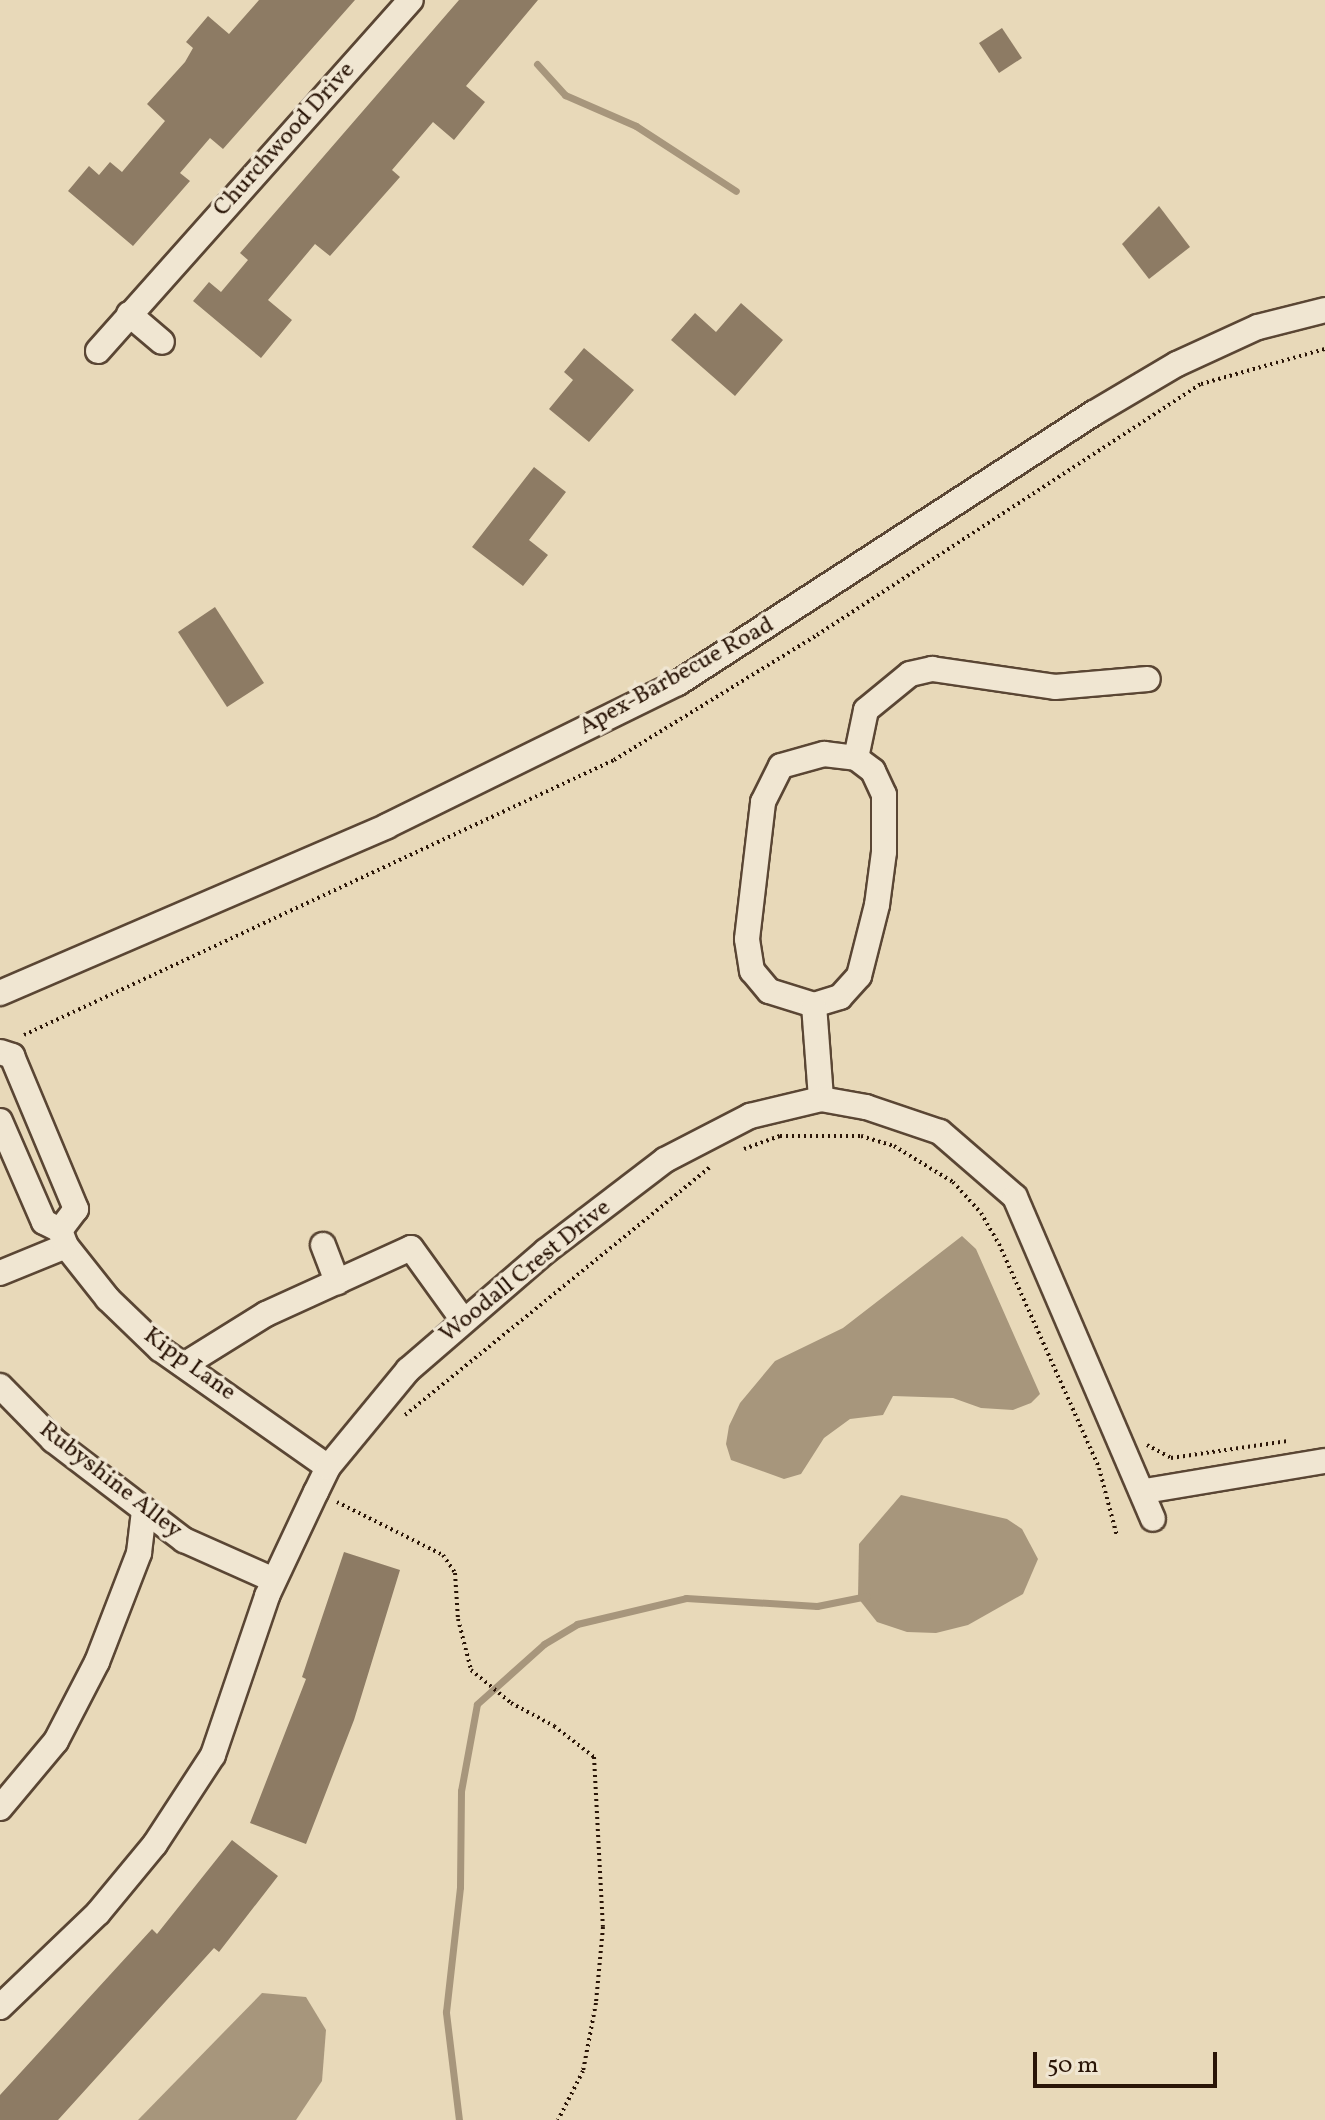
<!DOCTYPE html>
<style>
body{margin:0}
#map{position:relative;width:1325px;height:2120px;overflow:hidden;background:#e8d9b9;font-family:Vollkorn,serif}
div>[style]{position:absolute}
.water>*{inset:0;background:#a7967c}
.stream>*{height:7px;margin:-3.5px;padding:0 3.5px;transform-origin:3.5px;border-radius:3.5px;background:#a7967c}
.building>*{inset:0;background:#8d7b64}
.path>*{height:4px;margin-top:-2px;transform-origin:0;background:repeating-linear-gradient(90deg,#2a1507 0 2px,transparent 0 6px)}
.roads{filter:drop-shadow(2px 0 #5a4634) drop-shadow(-2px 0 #5a4634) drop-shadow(0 2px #5a4634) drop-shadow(0 -2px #5a4634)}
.minor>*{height:24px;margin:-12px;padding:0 12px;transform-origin:12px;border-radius:12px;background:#f0e6d2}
span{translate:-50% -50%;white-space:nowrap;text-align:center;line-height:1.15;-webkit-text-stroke:7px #f0e6d2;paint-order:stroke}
.street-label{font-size:24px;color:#2a1507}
.scale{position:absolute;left:1033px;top:2052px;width:184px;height:36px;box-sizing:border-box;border:4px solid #2a1507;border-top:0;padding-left:10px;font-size:24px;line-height:28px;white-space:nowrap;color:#2a1507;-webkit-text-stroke:6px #f0e6d2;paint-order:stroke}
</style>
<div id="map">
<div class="water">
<i style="clip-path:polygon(962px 1236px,976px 1249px,1040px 1394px,1031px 1403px,1013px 1410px,981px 1408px,953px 1398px,893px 1396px,883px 1415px,850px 1419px,824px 1438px,801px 1474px,784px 1479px,731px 1460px,726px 1444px,729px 1426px,740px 1403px,775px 1361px,843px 1328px)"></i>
<i style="clip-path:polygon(901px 1495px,1007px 1519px,1022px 1529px,1038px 1559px,1023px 1594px,968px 1625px,936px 1633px,907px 1632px,877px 1622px,858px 1598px,859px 1544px)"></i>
<i style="clip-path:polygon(262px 1993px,306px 1997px,326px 2030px,322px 2081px,296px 2120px,138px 2120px)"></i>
</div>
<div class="stream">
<i style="left:537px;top:64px;width:42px;rotate:47.9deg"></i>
<i style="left:565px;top:95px;width:77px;rotate:23.6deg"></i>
<i style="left:636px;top:126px;width:119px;rotate:33deg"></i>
<i style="left:459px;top:2120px;width:109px;rotate:-96.9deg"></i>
<i style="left:446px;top:2012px;width:126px;rotate:-83.6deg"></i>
<i style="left:460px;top:1887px;width:96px;rotate:-89.4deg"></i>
<i style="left:461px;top:1791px;width:88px;rotate:-79.6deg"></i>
<i style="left:477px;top:1704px;width:90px;rotate:-41.8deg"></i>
<i style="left:544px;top:1644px;width:39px;rotate:-31deg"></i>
<i style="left:577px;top:1624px;width:112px;rotate:-13.4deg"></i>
<i style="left:686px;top:1598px;width:131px;rotate:3.5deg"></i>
<i style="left:817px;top:1606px;width:51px;rotate:-11.3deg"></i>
</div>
<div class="building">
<i style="clip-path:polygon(259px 0,355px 0,223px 149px,210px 138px,180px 173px,190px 181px,133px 246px,68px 191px,89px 166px,99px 175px,110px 162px,122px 172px,165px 121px,147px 104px,185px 62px,193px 48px,186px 42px,208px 16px,229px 34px)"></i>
<i style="clip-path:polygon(459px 0,538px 0,466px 86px,485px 102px,454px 140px,433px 122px,392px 170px,400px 177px,330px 256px,315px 244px,268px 300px,292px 320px,261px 358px,193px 301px,209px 282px,221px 292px,248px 260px,240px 253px)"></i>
<i style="clip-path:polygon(1002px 28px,1022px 58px,999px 73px,979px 43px)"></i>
<i style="clip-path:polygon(1159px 206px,1190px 247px,1149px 279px,1122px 244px)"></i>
<i style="clip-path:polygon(741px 303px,783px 340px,735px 396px,671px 340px,695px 313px,716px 332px)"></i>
<i style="clip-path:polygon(584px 348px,634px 390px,589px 442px,549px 409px,573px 380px,564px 372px)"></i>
<i style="clip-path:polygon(534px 467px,566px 492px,529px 540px,548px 555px,523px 586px,472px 547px)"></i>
<i style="clip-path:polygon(215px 607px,264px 683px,227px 707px,178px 632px)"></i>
<i style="clip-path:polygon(344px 1552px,400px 1570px,354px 1720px,306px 1844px,250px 1823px,306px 1679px,302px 1677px)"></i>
<i style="clip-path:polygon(232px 1840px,278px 1876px,219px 1952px,214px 1948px,58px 2120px,0 2120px,0 2095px,152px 1929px,157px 1934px)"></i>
</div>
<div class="path">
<i style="left:24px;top:1035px;width:651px;rotate:-24.99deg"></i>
<i style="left:614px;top:760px;width:238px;rotate:-31.6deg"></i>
<i style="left:817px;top:635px;width:459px;rotate:-33.2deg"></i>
<i style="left:1201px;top:384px;width:129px;rotate:-15.8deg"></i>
<i style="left:744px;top:1149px;width:38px;rotate:-20deg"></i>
<i style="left:780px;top:1136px;width:81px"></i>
<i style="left:861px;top:1136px;width:34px;rotate:17deg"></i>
<i style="left:894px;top:1146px;width:69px;rotate:31.4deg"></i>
<i style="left:953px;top:1182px;width:42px;rotate:47.9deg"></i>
<i style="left:981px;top:1213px;width:36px;rotate:60deg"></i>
<i style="left:999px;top:1244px;width:245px;rotate:65.9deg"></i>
<i style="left:1099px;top:1468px;width:70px;rotate:75.2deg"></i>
<i style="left:405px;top:1415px;width:395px;rotate:-39.1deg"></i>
<i style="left:1147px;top:1445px;width:27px;rotate:28deg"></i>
<i style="left:1171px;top:1458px;width:117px;rotate:-8.3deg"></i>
<i style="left:337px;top:1502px;width:119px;rotate:26.6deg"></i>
<i style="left:443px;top:1555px;width:22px;rotate:56deg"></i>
<i style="left:455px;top:1573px;width:46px;rotate:86.3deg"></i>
<i style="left:458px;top:1619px;width:53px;rotate:75.7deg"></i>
<i style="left:471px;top:1670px;width:52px;rotate:39.5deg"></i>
<i style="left:511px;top:1703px;width:49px;rotate:28.1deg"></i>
<i style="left:554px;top:1726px;width:51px;rotate:37.8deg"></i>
<i style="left:594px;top:1757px;width:170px;rotate:87deg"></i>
<i style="left:603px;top:1927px;width:76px;rotate:95.3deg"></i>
<i style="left:596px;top:2003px;width:69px;rotate:100.8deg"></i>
<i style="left:583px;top:2071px;width:55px;rotate:117deg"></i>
</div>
<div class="roads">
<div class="minor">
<i style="left:129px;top:314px;width:43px;rotate:40.3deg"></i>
<i style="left:98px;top:351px;width:470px;rotate:-48.3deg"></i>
<i style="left:824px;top:754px;width:32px;rotate:7deg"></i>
<i style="left:856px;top:758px;width:21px;rotate:37deg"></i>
<i style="left:873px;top:771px;width:26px;rotate:65deg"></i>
<i style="left:884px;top:795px;width:57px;rotate:90deg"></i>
<i style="left:884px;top:852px;width:53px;rotate:97.5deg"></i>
<i style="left:877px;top:905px;width:73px;rotate:104.2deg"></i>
<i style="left:859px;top:976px;width:28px;rotate:132deg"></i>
<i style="left:840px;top:997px;width:27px;rotate:163deg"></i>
<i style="left:814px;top:1005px;width:47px;rotate:-162.7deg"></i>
<i style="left:769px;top:991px;width:26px;rotate:-130deg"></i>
<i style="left:752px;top:971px;width:32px;rotate:-99deg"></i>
<i style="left:747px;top:939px;width:138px;rotate:-83.3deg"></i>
<i style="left:763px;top:802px;width:40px;rotate:-63.4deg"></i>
<i style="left:781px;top:766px;width:45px;rotate:-15.6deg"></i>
<i style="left:856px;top:758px;width:49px;rotate:-78.2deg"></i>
<i style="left:866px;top:710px;width:57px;rotate:-39.3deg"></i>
<i style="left:910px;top:674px;width:23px;rotate:-13deg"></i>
<i style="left:932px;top:669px;width:124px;rotate:8.3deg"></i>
<i style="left:1055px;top:687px;width:93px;rotate:-4.9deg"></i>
<i style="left:0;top:993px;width:421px;rotate:-23.3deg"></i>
<i style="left:387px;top:826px;width:324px;rotate:-26.2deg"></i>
<i style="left:678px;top:683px;width:496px;rotate:-33deg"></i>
<i style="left:1094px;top:413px;width:96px;rotate:-30.6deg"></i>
<i style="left:1177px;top:364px;width:89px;rotate:-24.6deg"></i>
<i style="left:1258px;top:327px;width:69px;rotate:-14.2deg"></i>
<i style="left:814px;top:1005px;width:94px;rotate:85.7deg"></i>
<i style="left:0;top:1052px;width:13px;rotate:18deg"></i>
<i style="left:12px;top:1056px;width:166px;rotate:67.3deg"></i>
<i style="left:76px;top:1209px;width:26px;rotate:127deg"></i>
<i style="left:0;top:1121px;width:110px;rotate:66.5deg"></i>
<i style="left:44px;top:1222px;width:18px;rotate:27deg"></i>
<i style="left:323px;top:1245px;width:40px;rotate:69deg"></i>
<i style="left:66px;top:1246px;width:68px;rotate:51.6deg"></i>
<i style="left:108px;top:1299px;width:72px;rotate:43.9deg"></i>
<i style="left:160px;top:1349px;width:205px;rotate:35.1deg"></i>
<i style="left:0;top:1273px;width:71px;rotate:-22.2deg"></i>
<i style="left:66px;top:1246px;width:14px;rotate:-111deg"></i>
<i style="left:184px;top:1365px;width:97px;rotate:-31.9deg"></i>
<i style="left:266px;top:1314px;width:159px;rotate:-24.5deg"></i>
<i style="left:411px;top:1248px;width:89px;rotate:54.2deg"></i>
<i style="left:0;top:1386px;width:76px;rotate:45.5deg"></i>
<i style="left:53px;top:1440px;width:165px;rotate:37.4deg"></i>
<i style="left:184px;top:1540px;width:98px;rotate:24deg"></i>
<i style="left:1145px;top:1491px;width:182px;rotate:-9.5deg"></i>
<i style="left:0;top:1808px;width:87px;rotate:-50.1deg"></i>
<i style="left:56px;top:1741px;width:89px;rotate:-62.6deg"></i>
<i style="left:97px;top:1662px;width:117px;rotate:-68.9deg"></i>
<i style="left:139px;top:1553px;width:42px;rotate:-83.2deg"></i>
<i style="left:0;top:2007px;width:136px;rotate:-43.8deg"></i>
<i style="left:98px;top:1913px;width:89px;rotate:-50.4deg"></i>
<i style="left:155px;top:1844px;width:106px;rotate:-56.9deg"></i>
<i style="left:213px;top:1755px;width:168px;rotate:-71.2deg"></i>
<i style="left:267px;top:1596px;width:115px;rotate:-64.8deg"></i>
<i style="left:316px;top:1492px;width:28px;rotate:-64deg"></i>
<i style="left:328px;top:1467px;width:126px;rotate:-50.5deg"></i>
<i style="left:408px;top:1370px;width:182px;rotate:-40.8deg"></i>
<i style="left:546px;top:1251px;width:150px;rotate:-37.4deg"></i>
<i style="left:665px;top:1160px;width:96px;rotate:-27.4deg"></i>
<i style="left:750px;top:1116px;width:73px;rotate:-13.5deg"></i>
<i style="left:821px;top:1099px;width:46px;rotate:10.1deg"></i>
<i style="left:866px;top:1107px;width:78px;rotate:18.7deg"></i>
<i style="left:940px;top:1132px;width:99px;rotate:40.9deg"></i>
<i style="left:1015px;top:1197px;width:350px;rotate:66.8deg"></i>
</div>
</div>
<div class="street-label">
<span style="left:285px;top:140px;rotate:-48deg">Churchwood Drive</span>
<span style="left:677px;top:677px;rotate:-29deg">Apex-Barbecue Road</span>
<span style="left:526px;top:1272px;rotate:-39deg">Woodall Crest Drive</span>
<span style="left:189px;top:1365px;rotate:36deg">Kipp Lane</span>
<span style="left:110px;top:1481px;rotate:38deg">Rubyshine Alley</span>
</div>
<div class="scale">50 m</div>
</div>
